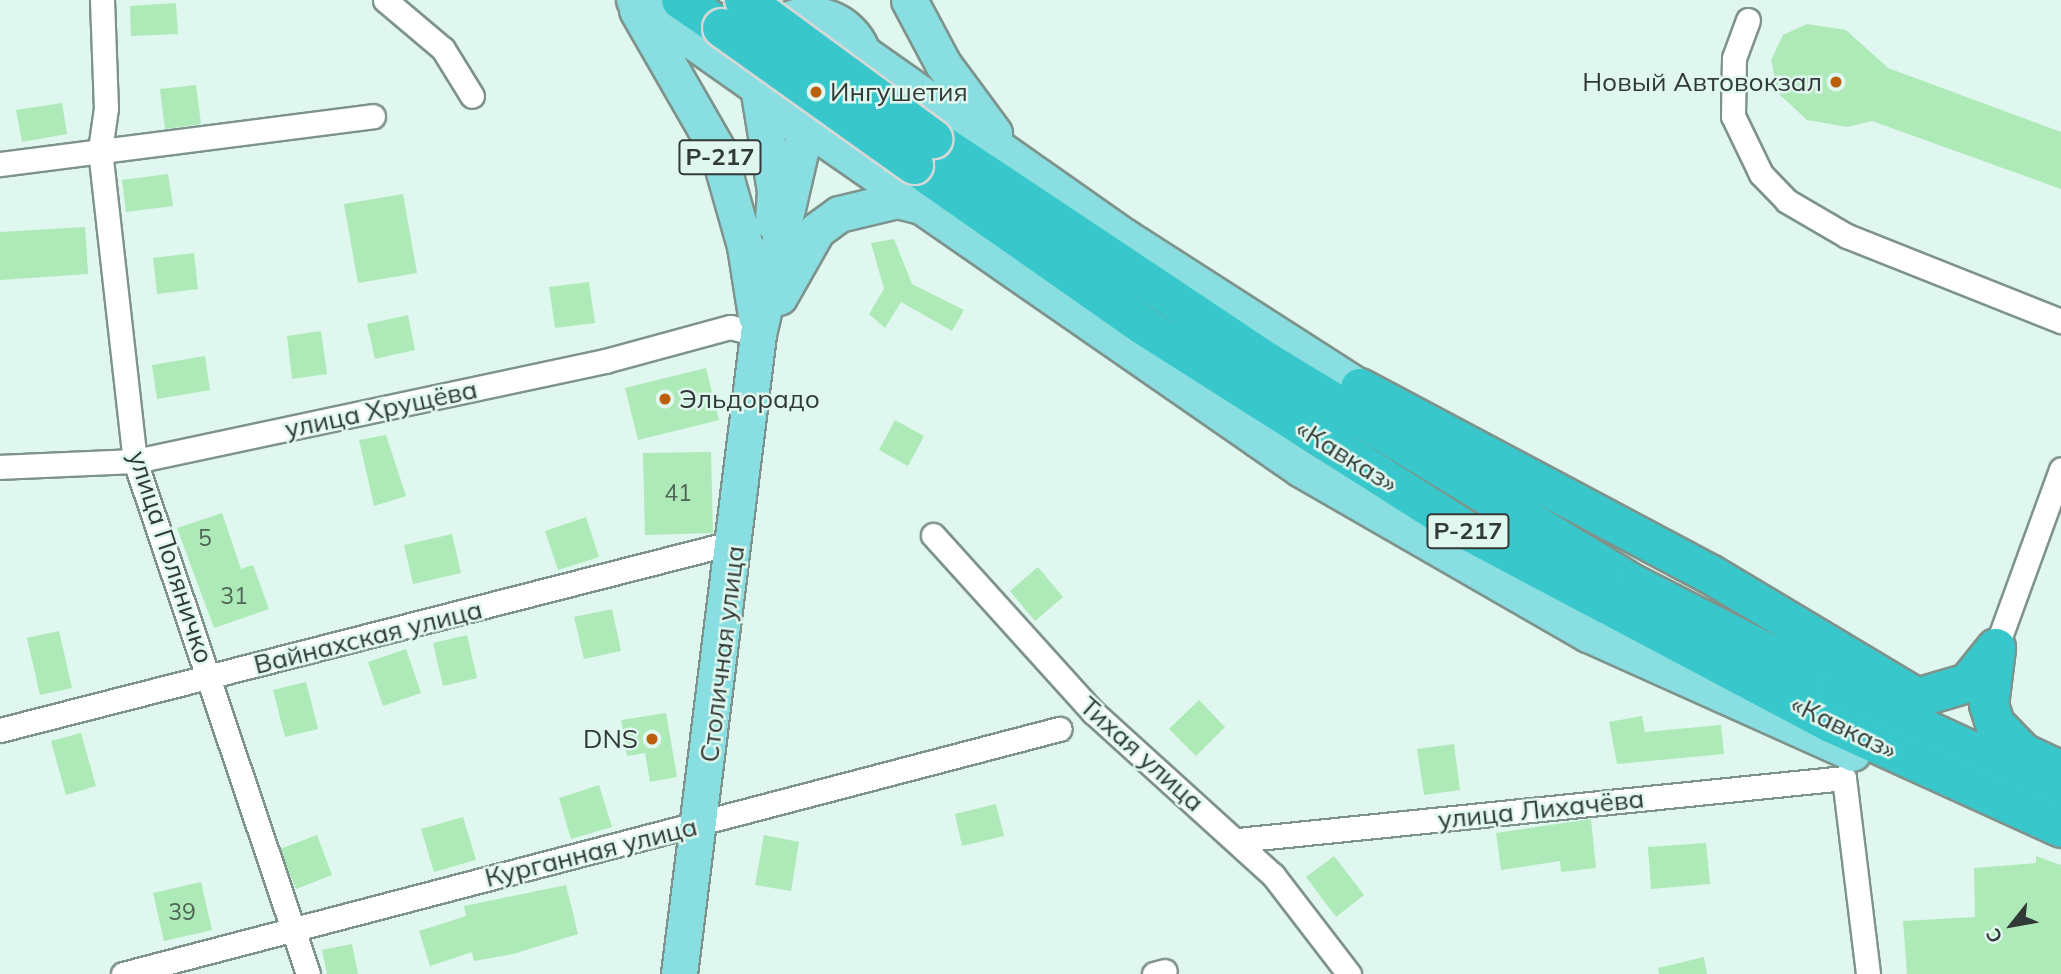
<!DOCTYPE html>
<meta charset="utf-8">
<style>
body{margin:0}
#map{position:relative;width:2061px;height:974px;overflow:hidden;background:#dff7ee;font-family:Mulish,sans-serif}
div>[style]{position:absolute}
.building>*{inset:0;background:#adeab7}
.roads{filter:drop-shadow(2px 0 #7e938c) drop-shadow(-2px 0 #7e938c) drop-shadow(0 2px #7e938c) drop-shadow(0 -2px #7e938c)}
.street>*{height:23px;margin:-11.5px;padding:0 11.5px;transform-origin:11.5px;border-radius:11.5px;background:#fff}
.primary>*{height:35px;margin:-17.5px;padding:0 17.5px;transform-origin:17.5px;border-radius:17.5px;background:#88dee0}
.primary>.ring{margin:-17.5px;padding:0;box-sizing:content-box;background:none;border:35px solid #88dee0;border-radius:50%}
.highway>*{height:38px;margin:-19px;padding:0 19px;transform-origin:19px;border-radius:19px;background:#38c8cb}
.bridges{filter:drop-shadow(2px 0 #d6d8d7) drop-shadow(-2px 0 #d6d8d7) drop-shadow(0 2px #d6d8d7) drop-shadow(0 -2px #d6d8d7)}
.highway-bridge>*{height:38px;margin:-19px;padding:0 19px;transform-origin:19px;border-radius:19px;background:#38c8cb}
.dots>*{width:19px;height:19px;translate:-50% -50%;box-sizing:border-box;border:4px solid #dff7ee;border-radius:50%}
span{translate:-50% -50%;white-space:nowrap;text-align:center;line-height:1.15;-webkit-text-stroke:5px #dff7ee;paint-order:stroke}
.number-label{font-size:23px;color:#506657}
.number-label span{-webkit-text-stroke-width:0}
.shield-label span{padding:2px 5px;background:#dff7ee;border:2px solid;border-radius:5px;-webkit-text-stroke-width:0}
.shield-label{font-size:24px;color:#313a37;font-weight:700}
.poi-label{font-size:26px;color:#313a37}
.right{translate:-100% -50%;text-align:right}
.left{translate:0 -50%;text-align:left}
.street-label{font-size:26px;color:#313a37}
.north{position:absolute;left:1977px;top:890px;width:70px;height:70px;-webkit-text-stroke:5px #dff7ee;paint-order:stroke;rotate:239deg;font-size:19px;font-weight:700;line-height:28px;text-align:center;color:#313a37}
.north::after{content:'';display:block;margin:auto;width:24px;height:32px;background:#313a37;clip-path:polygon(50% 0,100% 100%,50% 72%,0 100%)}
</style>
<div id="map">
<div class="building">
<i style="clip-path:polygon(176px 3px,178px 34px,131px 36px,130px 6px)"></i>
<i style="clip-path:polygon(1807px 24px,1846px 30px,1888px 68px,2061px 132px,2061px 189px,1872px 121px,1847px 127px,1807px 120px,1778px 93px,1771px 60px,1783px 35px)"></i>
<i style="clip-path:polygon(196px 85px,201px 124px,165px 129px,160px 89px)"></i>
<i style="clip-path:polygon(62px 103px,67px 134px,22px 142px,16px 110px)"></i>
<i style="clip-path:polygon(168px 174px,173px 206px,126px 212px,122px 180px)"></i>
<i style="clip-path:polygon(403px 194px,417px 273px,358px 283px,344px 204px)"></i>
<i style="clip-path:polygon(85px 227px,88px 274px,0 280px,0 232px)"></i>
<i style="clip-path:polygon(894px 239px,912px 284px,964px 310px,952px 331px,901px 302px,885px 328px,869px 314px,884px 289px,871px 243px)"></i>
<i style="clip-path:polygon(194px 253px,198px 289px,157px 294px,153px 258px)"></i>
<i style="clip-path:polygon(589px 282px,595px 323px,555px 328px,549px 287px)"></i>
<i style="clip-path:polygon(408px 315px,415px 350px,375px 359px,367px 324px)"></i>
<i style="clip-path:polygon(321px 331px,327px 374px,292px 379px,287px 336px)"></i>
<i style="clip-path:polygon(205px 356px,210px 390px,157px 399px,152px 365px)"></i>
<i style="clip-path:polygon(706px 368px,719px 420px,638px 440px,625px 388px)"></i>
<i style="clip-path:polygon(895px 420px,924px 436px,908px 466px,879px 450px)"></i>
<i style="clip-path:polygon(386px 435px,406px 496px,374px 506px,359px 440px)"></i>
<i style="clip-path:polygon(711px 452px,713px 533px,645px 535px,643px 453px)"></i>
<i style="clip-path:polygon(222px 513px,241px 569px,253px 565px,269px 609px,214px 628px,177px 528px)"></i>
<i style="clip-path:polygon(586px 517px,599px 557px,558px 570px,545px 531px)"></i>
<i style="clip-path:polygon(452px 534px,461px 573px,413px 584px,404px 545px)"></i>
<i style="clip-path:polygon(1038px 567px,1063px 597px,1035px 621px,1010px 591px)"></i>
<i style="clip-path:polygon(612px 609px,621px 651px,584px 659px,574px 617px)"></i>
<i style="clip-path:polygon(59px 631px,72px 688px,40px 695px,27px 638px)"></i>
<i style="clip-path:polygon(467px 635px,477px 678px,443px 686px,433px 643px)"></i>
<i style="clip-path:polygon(406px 649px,421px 693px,383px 706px,368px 662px)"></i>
<i style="clip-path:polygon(306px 682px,318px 729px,285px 737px,273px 690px)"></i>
<i style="clip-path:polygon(1199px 700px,1225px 727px,1196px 756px,1169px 729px)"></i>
<i style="clip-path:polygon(666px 713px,677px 777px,650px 782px,645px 753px,627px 756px,621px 720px)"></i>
<i style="clip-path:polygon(1642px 716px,1645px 732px,1721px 725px,1724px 754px,1617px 764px,1609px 722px)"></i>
<i style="clip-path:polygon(81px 733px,96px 786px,66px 795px,51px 741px)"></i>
<i style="clip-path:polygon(1454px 744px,1460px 790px,1424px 795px,1417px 749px)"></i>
<i style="clip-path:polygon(599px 785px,612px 827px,571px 839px,559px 798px)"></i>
<i style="clip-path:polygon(996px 804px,1004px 836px,962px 846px,955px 814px)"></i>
<i style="clip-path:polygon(463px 817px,476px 860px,434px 872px,421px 829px)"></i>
<i style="clip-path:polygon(1591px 819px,1596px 868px,1561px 872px,1560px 861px,1501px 870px,1496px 833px)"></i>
<i style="clip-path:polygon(317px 835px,332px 875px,296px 889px,280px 849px)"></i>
<i style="clip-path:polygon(764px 835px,799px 842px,791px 891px,755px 885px)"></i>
<i style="clip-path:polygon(1706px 843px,1710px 884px,1651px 889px,1648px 847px)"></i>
<i style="clip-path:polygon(1334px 856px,1364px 895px,1336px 917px,1306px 877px)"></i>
<i style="clip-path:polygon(2036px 856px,2061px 865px,2061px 974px,1907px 974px,1903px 921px,1975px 917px,1974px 868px,2036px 863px)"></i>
<i style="clip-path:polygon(201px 882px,212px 930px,164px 941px,153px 893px)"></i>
<i style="clip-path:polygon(566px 885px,578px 934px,513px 954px,474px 961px,472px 952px,430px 966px,419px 931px,466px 916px,464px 906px)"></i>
<i style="clip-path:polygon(352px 944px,358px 974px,327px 974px,322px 950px)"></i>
<i style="clip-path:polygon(1704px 957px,1707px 974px,1659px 974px,1658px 968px)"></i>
</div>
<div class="roads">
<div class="street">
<i style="left:102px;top:0;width:108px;rotate:87.9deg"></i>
<i style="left:106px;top:108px;width:42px;rotate:98.1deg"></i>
<i style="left:100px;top:150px;width:313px;rotate:83.6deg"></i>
<i style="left:135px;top:461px;width:541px;rotate:71.36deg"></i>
<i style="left:385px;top:0;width:76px;rotate:40.2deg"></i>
<i style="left:443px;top:49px;width:55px;rotate:58.3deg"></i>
<i style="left:1748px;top:20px;width:40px;rotate:110.2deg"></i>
<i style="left:1734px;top:58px;width:58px;rotate:91deg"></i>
<i style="left:1733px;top:116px;width:64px;rotate:64.2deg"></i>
<i style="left:1761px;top:174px;width:37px;rotate:46deg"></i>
<i style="left:1787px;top:201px;width:69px;rotate:30.3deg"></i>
<i style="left:1847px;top:236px;width:230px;rotate:21.7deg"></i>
<i style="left:0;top:164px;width:376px;rotate:-7.3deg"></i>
<i style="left:0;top:467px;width:135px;rotate:-2.5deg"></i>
<i style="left:135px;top:461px;width:481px;rotate:-12deg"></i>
<i style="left:605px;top:361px;width:130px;rotate:-15.2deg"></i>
<i style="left:730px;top:327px;width:29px;rotate:14deg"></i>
<i style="left:933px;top:535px;width:239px;rotate:47.9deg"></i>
<i style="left:1093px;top:712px;width:243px;rotate:42.2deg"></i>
<i style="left:1273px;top:875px;width:125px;rotate:52.5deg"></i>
<i style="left:1996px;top:648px;width:190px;rotate:-70deg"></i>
<i style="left:0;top:730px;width:759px;rotate:-14.35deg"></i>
<i style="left:1238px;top:840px;width:609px;rotate:-5.84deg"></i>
<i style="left:1844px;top:778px;width:197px;rotate:83deg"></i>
<i style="left:123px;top:974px;width:968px;rotate:-14.67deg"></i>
<i style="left:1154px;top:974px;width:11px;rotate:-15deg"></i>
</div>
<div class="primary">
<i style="left:634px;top:0;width:151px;rotate:35.1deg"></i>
<i style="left:758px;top:87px;width:105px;rotate:80.7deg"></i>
<i style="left:775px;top:191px;width:31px;rotate:94deg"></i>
<i style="left:909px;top:0;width:72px;rotate:62deg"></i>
<i style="left:943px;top:64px;width:86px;rotate:53.5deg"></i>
<i style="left:637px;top:10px;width:163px;rotate:60.1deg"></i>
<i style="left:718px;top:151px;width:99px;rotate:74.1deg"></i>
<i style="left:745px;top:246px;width:71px;rotate:81.1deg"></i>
<i class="ring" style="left:755px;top:15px;width:75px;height:75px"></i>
<i style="left:863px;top:53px;width:320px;rotate:35.1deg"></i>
<i style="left:1125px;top:237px;width:308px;rotate:32.7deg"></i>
<i style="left:779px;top:297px;width:77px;rotate:-60.4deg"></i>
<i style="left:817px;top:230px;width:27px;rotate:-36deg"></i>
<i style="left:839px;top:214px;width:60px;rotate:-13.6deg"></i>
<i style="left:897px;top:200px;width:25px;rotate:14deg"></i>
<i style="left:679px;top:974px;width:645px;rotate:-82.96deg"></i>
<i style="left:758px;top:334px;width:213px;rotate:-77deg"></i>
<i style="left:806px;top:126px;width:602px;rotate:34.72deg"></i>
<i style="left:1301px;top:469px;width:331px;rotate:29.9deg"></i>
<i style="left:1588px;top:634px;width:290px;rotate:24.2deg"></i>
</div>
<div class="highway">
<i style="left:681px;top:0;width:50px;rotate:34.3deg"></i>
<i style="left:933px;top:139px;width:400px;rotate:33.7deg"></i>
<i style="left:1266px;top:361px;width:432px;rotate:31.3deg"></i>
<i style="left:1635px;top:585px;width:228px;rotate:27.1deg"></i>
<i style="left:1838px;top:689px;width:246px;rotate:24.8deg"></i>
<i style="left:914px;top:165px;width:281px;rotate:35deg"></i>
<i style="left:1144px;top:326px;width:381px;rotate:32.4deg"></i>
<i style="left:1466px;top:530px;width:413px;rotate:27.9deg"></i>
<i style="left:1831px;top:723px;width:253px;rotate:24.5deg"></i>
<i style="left:1360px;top:388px;width:396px;rotate:28deg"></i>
<i style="left:1710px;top:574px;width:241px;rotate:30.9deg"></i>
<i style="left:1917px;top:698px;width:53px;rotate:-16.4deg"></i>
<i style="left:1968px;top:683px;width:45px;rotate:-51.3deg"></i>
<i style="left:1996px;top:649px;width:56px;rotate:97.1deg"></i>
<i style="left:1989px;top:705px;width:20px;rotate:72deg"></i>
<i style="left:1995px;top:724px;width:40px;rotate:46deg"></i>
<i style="left:2023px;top:753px;width:33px;rotate:25deg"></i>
</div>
</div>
<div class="bridges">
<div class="highway-bridge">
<i style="left:744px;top:0;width:235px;rotate:36.3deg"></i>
<i style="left:722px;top:28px;width:236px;rotate:35.5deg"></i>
</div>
</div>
<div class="dots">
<i style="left:1836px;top:82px;background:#bb5f0a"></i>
<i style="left:816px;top:92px;background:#bb5f0a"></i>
<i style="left:665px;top:399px;background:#bb5f0a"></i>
<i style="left:652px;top:739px;background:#bb5f0a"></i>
</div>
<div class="number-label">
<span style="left:678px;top:493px">41</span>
<span style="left:205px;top:538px">5</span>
<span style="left:234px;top:596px">31</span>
<span style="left:182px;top:912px">39</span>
</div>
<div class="shield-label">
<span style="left:720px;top:157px">Р-217</span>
<span style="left:1468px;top:531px">Р-217</span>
</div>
<div class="poi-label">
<span class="right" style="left:1822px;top:82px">Новый Автовокзал</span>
<span class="left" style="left:830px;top:92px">Ингушетия</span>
<span class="left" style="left:679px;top:399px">Эльдорадо</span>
<span class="right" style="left:638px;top:739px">DNS</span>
</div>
<div class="street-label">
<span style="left:381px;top:409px;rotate:-12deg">улица Хрущёва</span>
<span style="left:1347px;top:456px;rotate:32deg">«Кавказ»</span>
<span style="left:171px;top:557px;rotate:72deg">улица Поляничко</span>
<span style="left:368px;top:637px;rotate:-14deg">Вайнахская улица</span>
<span style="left:722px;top:654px;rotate:-83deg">Столичная улица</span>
<span style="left:1844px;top:727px;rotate:26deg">«Кавказ»</span>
<span style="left:1142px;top:754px;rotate:42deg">Тихая улица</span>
<span style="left:1541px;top:809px;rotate:-6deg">улица Лихачёва</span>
<span style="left:591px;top:852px;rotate:-14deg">Курганная улица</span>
</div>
<div class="north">С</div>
</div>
